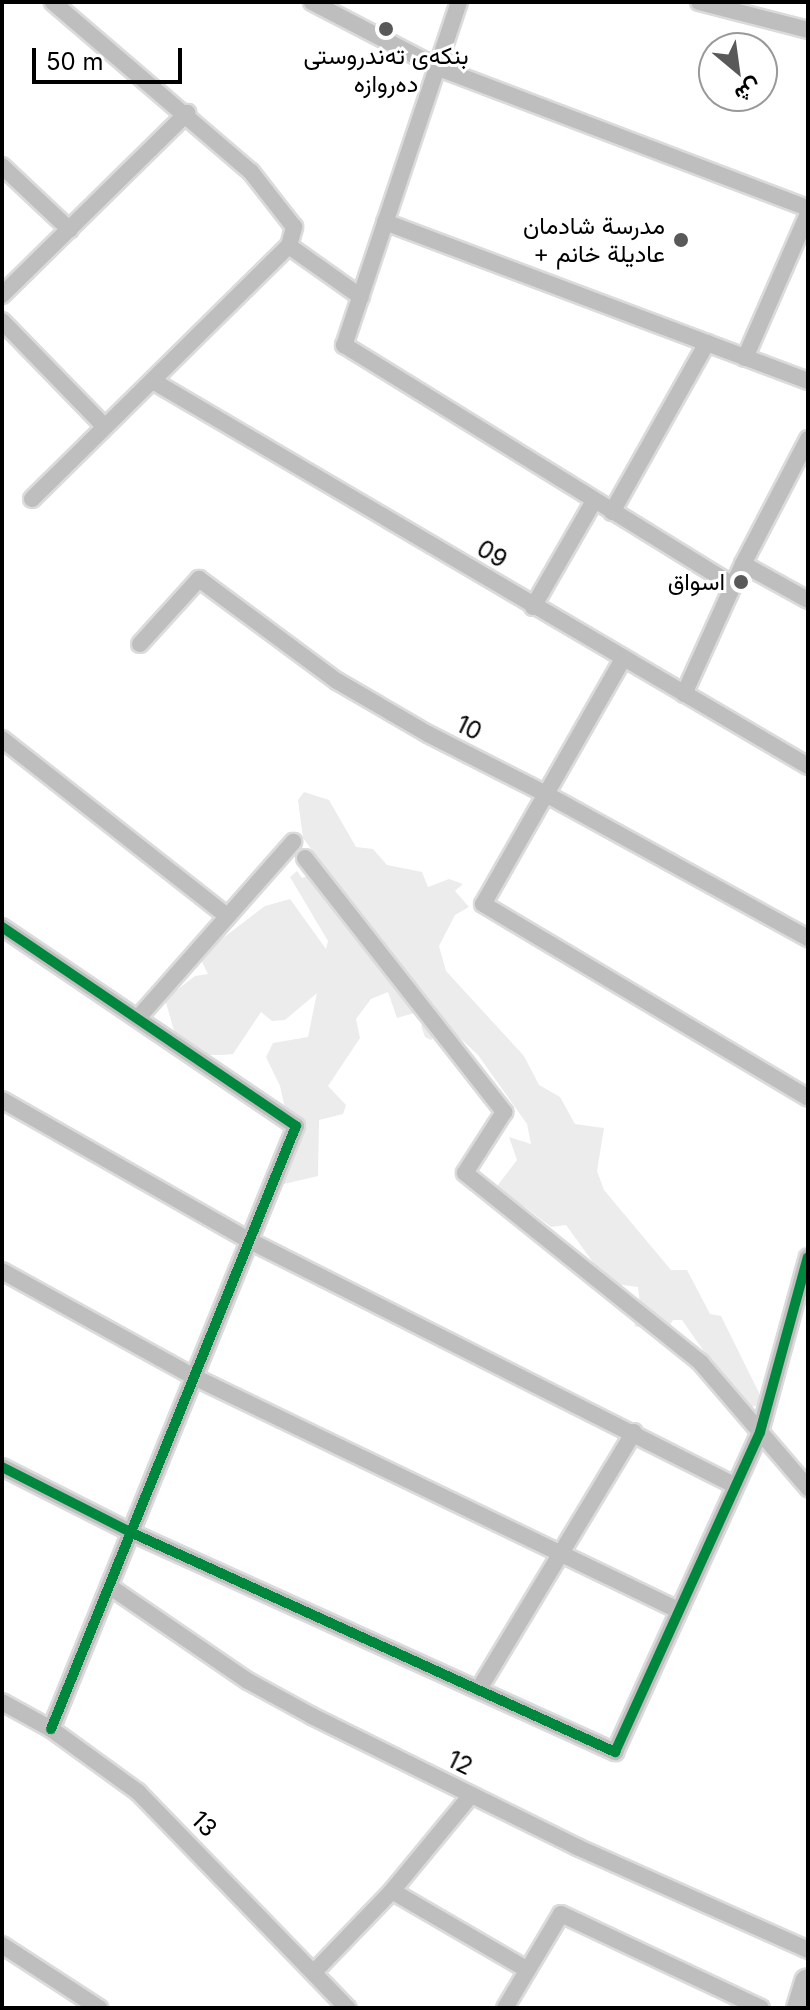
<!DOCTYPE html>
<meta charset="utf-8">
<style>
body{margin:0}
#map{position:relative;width:810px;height:2010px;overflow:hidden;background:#fff;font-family:Inter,Vazirmatn,sans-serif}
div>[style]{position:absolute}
.green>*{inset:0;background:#ececec}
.roads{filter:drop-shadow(2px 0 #dbdbdb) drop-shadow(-2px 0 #dbdbdb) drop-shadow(0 2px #dbdbdb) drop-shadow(0 -2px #dbdbdb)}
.street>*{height:16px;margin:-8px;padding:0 8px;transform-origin:8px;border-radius:8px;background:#bebebe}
.primary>*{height:26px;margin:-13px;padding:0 13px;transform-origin:13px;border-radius:13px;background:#bebebe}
.cycleway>*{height:10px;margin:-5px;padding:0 5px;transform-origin:5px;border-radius:5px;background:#00873e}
.dots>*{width:22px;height:22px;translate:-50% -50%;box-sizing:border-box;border:4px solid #fff;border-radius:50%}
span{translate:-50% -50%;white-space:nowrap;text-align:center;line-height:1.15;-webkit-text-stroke:6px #fff;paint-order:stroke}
.poi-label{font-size:24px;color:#000}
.right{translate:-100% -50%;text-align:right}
.street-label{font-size:24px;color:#000}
.frame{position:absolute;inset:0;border:4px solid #000;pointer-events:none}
.north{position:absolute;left:698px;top:32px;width:80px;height:80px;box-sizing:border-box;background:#fff;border:2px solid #999;border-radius:50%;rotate:151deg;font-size:22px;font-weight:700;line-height:32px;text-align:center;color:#000}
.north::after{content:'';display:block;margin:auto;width:28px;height:36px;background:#595959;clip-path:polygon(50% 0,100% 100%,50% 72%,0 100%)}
.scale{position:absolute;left:32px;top:48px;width:150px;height:36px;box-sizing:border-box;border:4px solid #000;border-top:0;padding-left:10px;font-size:24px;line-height:28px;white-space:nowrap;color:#000;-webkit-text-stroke:6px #fff;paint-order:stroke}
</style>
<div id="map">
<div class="green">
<i style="clip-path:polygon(304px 792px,329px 800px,356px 847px,373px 849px,387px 865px,422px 872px,428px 887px,449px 879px,463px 884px,455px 891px,469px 907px,455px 915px,439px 946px,446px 971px,524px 1056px,539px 1085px,560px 1097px,575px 1124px,604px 1128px,597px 1171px,604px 1190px,671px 1270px,687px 1270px,710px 1314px,721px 1316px,761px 1397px,756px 1406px,750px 1407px,726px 1383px,682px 1320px,673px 1320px,665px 1333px,634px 1326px,641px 1314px,638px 1287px,608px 1283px,566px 1225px,551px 1227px,525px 1207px,491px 1194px,517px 1160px,509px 1137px,531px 1144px,527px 1124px,478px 1055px,446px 1025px,431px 1040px,425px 1037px,421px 1026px,433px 1016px,434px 1004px,419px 997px,414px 1013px,397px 1018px,388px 992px,371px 999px,356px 1019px,360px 1038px,328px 1086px,346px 1105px,343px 1114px,319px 1120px,318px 1176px,267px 1188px,290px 1131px,280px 1086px,266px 1057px,273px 1043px,308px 1037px,317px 993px,285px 1020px,272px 1021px,261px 1012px,233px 1054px,222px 1055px,205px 1055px,174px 1031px,165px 999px,195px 976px,208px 974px,202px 962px,215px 944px,265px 906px,290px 899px,326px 949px,328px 941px,290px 877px,297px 871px,302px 878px,310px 875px,314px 853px,303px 838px,298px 800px)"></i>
</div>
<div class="roads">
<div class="street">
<i style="left:312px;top:2px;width:143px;rotate:27.5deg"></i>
<i style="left:439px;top:68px;width:395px;rotate:20.8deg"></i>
<i style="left:459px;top:2px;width:362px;rotate:108.5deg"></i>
<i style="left:344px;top:345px;width:455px;rotate:31.7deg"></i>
<i style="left:699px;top:2px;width:113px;rotate:14.4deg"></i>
<i style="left:2px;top:166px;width:93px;rotate:43.3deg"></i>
<i style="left:385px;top:222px;width:452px;rotate:20.6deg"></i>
<i style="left:289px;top:246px;width:88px;rotate:35.3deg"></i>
<i style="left:2px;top:295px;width:260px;rotate:-44.5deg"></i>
<i style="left:2px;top:321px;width:146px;rotate:45.8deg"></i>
<i style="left:745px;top:358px;width:157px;rotate:-66.4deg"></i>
<i style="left:153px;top:381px;width:760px;rotate:30.45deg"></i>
<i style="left:32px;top:499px;width:361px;rotate:-44.6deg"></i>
<i style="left:289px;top:246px;width:20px;rotate:-75deg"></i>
<i style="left:294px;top:227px;width:70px;rotate:-128deg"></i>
<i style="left:251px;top:172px;width:261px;rotate:-139.4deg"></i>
<i style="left:612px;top:512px;width:194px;rotate:-60.7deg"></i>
<i style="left:743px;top:564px;width:141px;rotate:-62.5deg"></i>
<i style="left:533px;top:607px;width:122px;rotate:-60.1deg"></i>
<i style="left:140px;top:644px;width:88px;rotate:-47.8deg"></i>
<i style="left:199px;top:579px;width:172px;rotate:36.5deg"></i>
<i style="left:337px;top:681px;width:105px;rotate:30.2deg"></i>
<i style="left:428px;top:734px;width:132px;rotate:27deg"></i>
<i style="left:546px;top:794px;width:299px;rotate:28.8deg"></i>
<i style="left:623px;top:659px;width:282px;rotate:119.7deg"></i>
<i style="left:483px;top:904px;width:378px;rotate:30.8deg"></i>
<i style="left:684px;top:694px;width:143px;rotate:-65.6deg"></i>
<i style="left:743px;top:564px;width:74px;rotate:29deg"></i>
<i style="left:2px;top:739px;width:286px;rotate:38.2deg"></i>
<i style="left:305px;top:858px;width:323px;rotate:51.9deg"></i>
<i style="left:504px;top:1112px;width:72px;rotate:122.6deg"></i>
<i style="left:465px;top:1173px;width:303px;rotate:38.8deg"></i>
<i style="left:701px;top:1363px;width:165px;rotate:49.4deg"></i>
<i style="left:2px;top:927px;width:355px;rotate:34.1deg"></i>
<i style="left:296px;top:1126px;width:651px;rotate:112.11deg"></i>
<i style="left:138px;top:1018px;width:235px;rotate:-48.6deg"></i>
<i style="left:2px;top:1100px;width:288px;rotate:29.6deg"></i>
<i style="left:252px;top:1242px;width:540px;rotate:26.75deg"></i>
<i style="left:2px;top:1271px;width:219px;rotate:28.9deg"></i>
<i style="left:194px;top:1377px;width:537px;rotate:25.71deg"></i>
<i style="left:2px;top:1467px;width:144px;rotate:26.9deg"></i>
<i style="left:130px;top:1532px;width:533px;rotate:24.4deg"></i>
<i style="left:615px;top:1752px;width:351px;rotate:-65.6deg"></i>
<i style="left:760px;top:1432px;width:181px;rotate:-74.7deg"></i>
<i style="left:109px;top:1586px;width:168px;rotate:34.4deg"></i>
<i style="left:248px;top:1681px;width:73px;rotate:28.7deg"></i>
<i style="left:312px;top:1716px;width:296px;rotate:26.3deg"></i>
<i style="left:577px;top:1847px;width:253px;rotate:24deg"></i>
<i style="left:479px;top:1689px;width:300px;rotate:-58.9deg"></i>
<i style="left:2px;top:1702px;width:56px;rotate:28.9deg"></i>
<i style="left:51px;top:1729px;width:107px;rotate:35.9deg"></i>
<i style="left:138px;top:1792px;width:301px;rotate:45.9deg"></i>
<i style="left:392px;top:1891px;width:157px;rotate:30.2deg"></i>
<i style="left:2px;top:1945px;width:116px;rotate:33deg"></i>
<i style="left:316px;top:1970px;width:110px;rotate:-46.1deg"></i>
<i style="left:392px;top:1891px;width:124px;rotate:-50.5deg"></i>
<i style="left:505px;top:2008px;width:109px;rotate:-59.2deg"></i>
<i style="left:561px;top:1914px;width:221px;rotate:25.2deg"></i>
</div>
<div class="primary">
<i style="left:800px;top:2008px;width:27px;rotate:-73deg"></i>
</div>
</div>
<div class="cycleway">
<i style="left:2px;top:927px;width:355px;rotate:34.1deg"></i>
<i style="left:296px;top:1126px;width:651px;rotate:112.11deg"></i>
<i style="left:2px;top:1467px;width:144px;rotate:26.9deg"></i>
<i style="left:130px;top:1532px;width:533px;rotate:24.4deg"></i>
<i style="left:615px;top:1752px;width:351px;rotate:-65.6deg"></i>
<i style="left:760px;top:1432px;width:181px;rotate:-74.7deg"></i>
</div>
<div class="dots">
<i style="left:386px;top:29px;background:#595959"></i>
<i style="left:681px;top:240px;background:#595959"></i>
<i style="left:741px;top:582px;background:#595959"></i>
</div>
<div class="poi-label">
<span style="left:386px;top:70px">بنکەی تەندروستی<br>دەروازە</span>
<span class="right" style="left:665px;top:240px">مدرسة شادمان<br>+ عاديلة خانم</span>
<span class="right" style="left:725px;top:582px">اسواق</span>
</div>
<div class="street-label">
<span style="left:492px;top:554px;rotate:31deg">09</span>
<span style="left:469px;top:728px;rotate:26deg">10</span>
<span style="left:460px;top:1763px;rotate:26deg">12</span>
<span style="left:204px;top:1824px;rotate:45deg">13</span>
</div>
<div class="frame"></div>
<div class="north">ش</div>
<div class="scale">50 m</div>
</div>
